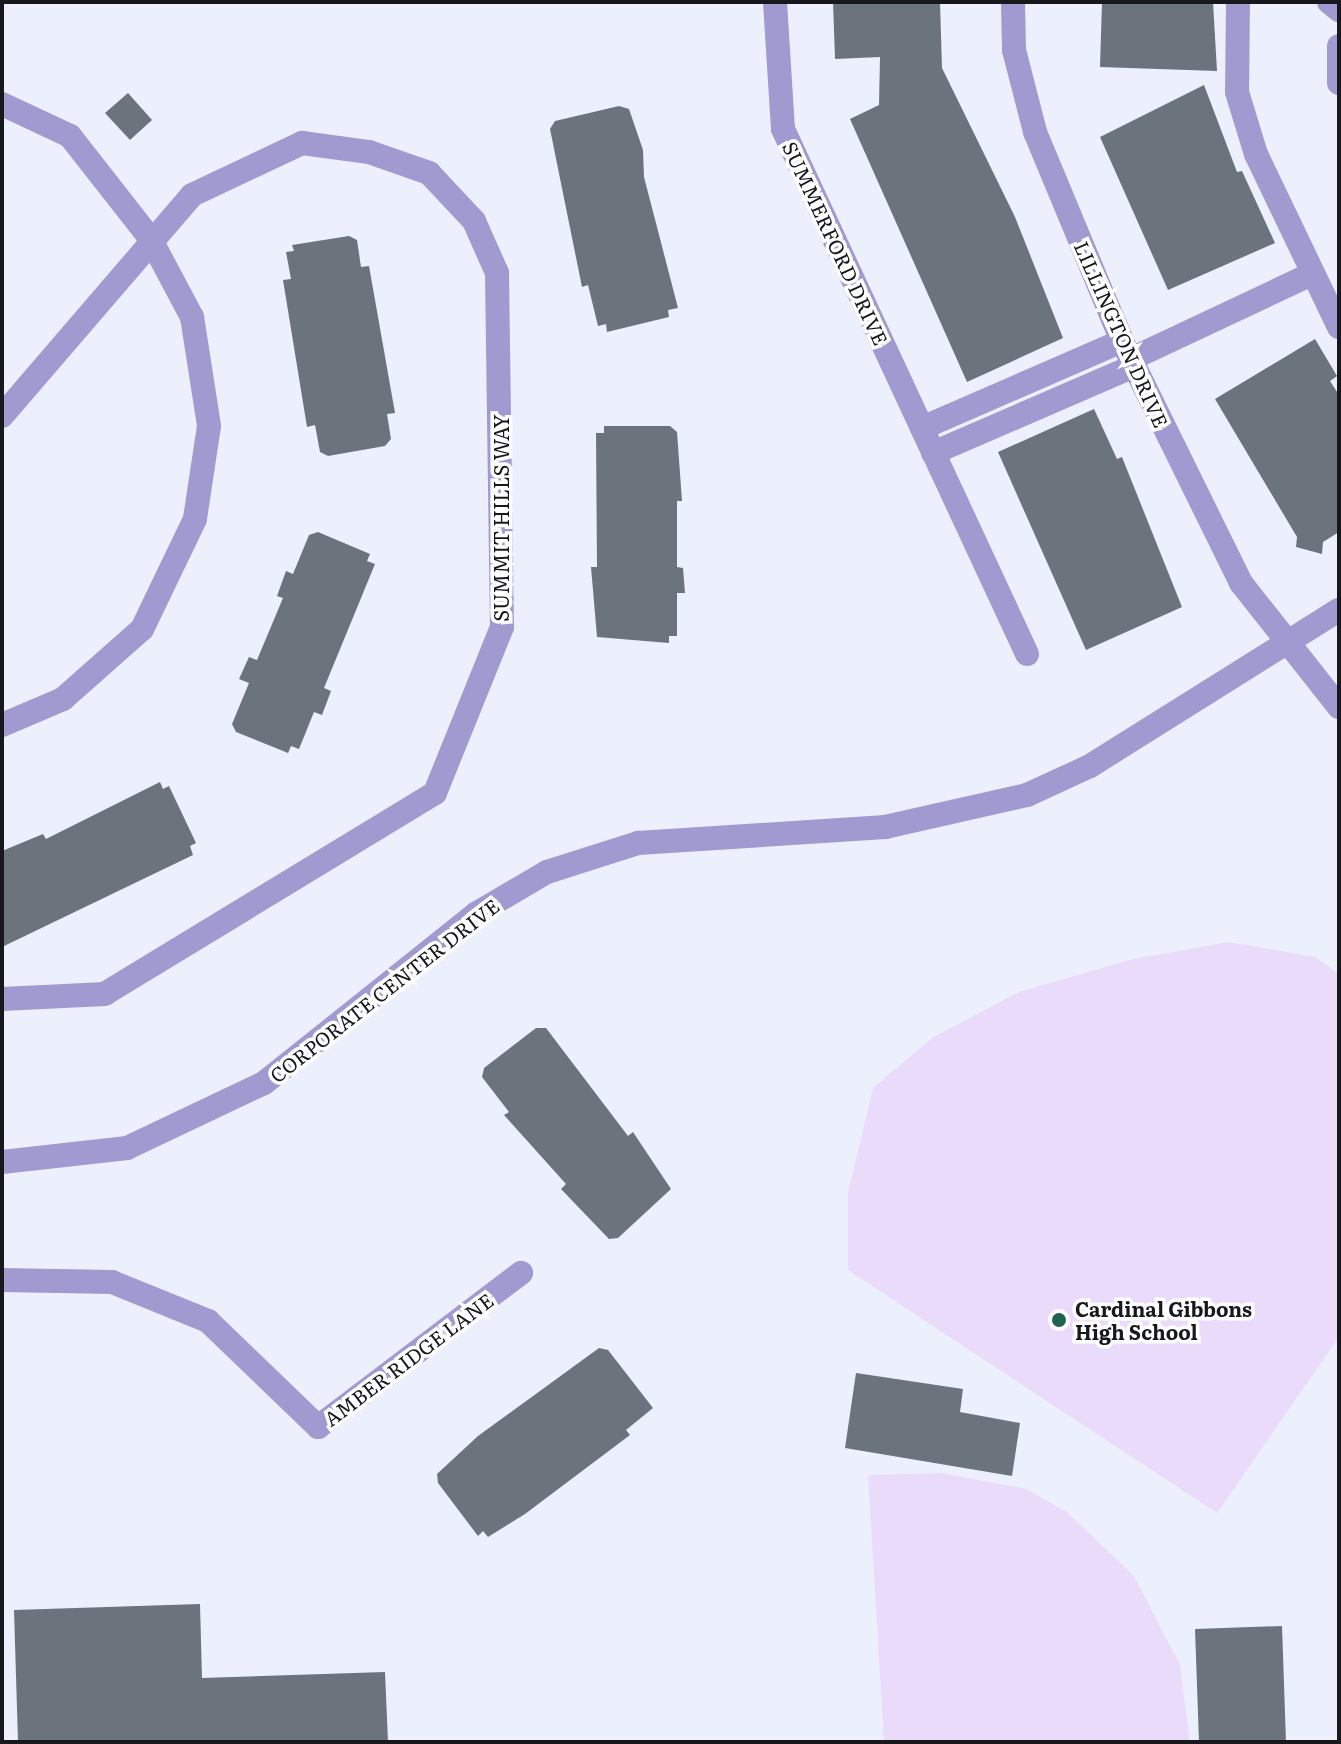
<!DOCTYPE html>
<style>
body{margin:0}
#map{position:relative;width:1341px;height:1744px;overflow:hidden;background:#ecf0fc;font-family:Literata,serif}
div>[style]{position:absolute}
.green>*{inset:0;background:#eadbfa}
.building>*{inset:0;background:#6b737c}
.minor>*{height:24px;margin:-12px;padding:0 12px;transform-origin:12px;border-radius:12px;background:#a09ad1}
.dots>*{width:22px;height:22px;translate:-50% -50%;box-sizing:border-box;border:4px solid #fefefe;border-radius:50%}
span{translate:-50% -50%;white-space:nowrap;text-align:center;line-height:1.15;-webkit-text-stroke:7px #fefefe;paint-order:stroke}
.street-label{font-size:20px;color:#16181c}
.poi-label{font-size:20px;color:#16181c;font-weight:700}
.left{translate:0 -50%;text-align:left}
.frame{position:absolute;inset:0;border:4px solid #16181c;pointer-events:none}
</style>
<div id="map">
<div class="green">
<i style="clip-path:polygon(1229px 942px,1315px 957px,1339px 974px,1339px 1337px,1217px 1513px,848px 1270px,848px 1193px,873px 1088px,932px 1038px,1019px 992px,1133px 959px)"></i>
<i style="clip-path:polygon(942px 1473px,1026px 1489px,1068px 1513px,1134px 1576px,1180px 1665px,1190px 1742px,884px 1742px,868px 1475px)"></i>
</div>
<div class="building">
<i style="clip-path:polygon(833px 2px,940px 2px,942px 68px,1015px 217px,1063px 338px,967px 382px,850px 119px,879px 105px,880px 57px,835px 59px)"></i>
<i style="clip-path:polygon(1102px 2px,1213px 2px,1217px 71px,1100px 67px)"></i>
<i style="clip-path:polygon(1204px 85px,1237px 172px,1242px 171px,1275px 243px,1168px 290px,1100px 137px)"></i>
<i style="clip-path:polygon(128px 93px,152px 120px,130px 140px,105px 113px)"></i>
<i style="clip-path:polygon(619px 106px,629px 109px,643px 150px,644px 177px,678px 308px,668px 310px,669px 317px,607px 332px,606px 324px,598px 326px,588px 285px,582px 287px,550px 129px,555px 121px)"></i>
<i style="clip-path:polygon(349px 236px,357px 240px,361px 267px,369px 266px,395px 413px,387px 414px,391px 439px,385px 446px,328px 456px,320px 452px,315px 425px,307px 427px,283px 280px,291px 279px,286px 252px,294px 251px,292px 245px)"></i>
<i style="clip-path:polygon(1315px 339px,1337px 376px,1330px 381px,1339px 395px,1339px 532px,1323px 542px,1322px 554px,1296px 547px,1297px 537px,1215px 399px)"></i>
<i style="clip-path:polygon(1094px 409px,1117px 459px,1122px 457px,1182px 607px,1086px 650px,998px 452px)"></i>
<i style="clip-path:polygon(604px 426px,670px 426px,677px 432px,682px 501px,677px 501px,677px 567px,683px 568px,685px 593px,677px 593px,677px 636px,669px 636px,669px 643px,597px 637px,591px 567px,597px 567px,596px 433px,604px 433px)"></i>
<i style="clip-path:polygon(318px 532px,370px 554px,367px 561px,375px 564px,324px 688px,331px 691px,322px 715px,314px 712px,299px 749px,291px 746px,288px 753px,236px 732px,232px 724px,249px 683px,239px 679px,249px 657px,257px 660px,283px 598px,277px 596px,286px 571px,293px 574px,309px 535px)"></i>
<i style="clip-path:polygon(160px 782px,163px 789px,169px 786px,196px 843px,190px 846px,193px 855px,2px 947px,2px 851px,43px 834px,46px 839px)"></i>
<i style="clip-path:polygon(536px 1028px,546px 1028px,628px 1136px,633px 1132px,671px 1189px,618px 1238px,609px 1239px,561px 1189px,566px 1184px,504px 1115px,509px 1112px,482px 1077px,484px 1068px)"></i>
<i style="clip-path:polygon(599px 1348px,608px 1350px,653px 1408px,626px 1430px,630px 1435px,525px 1514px,488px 1537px,483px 1531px,478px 1536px,438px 1483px,437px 1474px,478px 1436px)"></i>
<i style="clip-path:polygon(856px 1373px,963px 1389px,960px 1412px,1020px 1423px,1012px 1476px,845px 1448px)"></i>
<i style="clip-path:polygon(200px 1604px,202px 1678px,385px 1672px,388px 1742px,18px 1742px,14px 1610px)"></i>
<i style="clip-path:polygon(1282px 1626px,1286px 1742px,1199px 1742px,1195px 1629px)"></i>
</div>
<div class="minor">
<i style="left:775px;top:2px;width:127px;rotate:86.4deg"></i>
<i style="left:783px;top:129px;width:579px;rotate:65.07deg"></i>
<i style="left:1013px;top:2px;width:48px;rotate:88.8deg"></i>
<i style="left:1014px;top:50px;width:85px;rotate:75.6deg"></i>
<i style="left:1035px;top:132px;width:226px;rotate:67.4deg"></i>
<i style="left:1122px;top:341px;width:270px;rotate:63.8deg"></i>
<i style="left:1241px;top:583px;width:158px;rotate:51.7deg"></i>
<i style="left:1238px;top:2px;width:90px;rotate:90.6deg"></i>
<i style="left:1237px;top:92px;width:65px;rotate:73deg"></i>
<i style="left:1256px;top:154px;width:192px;rotate:64.4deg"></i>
<i style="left:1329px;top:2px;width:13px;rotate:39deg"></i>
<i style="left:1339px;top:46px;width:37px;rotate:90deg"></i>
<i style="left:2px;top:104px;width:75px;rotate:25.2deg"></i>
<i style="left:70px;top:136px;width:130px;rotate:51.9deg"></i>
<i style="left:150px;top:238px;width:89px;rotate:62deg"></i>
<i style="left:192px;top:317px;width:110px;rotate:81.1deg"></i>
<i style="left:209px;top:426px;width:94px;rotate:98.6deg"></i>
<i style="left:195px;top:519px;width:122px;rotate:115.7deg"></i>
<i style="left:142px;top:629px;width:106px;rotate:138.5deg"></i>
<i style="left:63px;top:699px;width:66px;rotate:156.9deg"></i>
<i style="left:1131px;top:359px;width:200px;rotate:-25.2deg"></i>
<i style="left:2px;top:416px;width:291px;rotate:-49.3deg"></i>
<i style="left:192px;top:195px;width:122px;rotate:-25.3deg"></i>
<i style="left:302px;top:143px;width:68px;rotate:7.7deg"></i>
<i style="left:369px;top:152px;width:64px;rotate:19.3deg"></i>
<i style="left:429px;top:173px;width:66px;rotate:46.8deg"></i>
<i style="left:474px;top:221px;width:57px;rotate:66.1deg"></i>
<i style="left:497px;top:273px;width:354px;rotate:89.2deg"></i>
<i style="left:502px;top:627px;width:179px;rotate:112deg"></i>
<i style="left:435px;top:793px;width:386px;rotate:148.7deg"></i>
<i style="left:105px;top:994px;width:103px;rotate:177.2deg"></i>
<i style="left:922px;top:428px;width:218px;rotate:-23.5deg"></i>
<i style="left:933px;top:453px;width:219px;rotate:-23.4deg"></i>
<i style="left:2px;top:1162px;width:126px;rotate:-6.4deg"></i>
<i style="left:127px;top:1148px;width:152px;rotate:-25.4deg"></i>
<i style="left:264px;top:1083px;width:273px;rotate:-38.6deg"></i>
<i style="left:477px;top:913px;width:81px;rotate:-30.4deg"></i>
<i style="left:547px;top:872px;width:96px;rotate:-17.7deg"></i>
<i style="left:638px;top:843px;width:248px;rotate:-3.7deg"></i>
<i style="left:885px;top:827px;width:146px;rotate:-12.7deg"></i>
<i style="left:1027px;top:795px;width:69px;rotate:-24.7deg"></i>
<i style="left:1090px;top:766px;width:294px;rotate:-32.1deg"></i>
<i style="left:2px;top:1280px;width:110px;rotate:1deg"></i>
<i style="left:112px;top:1282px;width:104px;rotate:22.1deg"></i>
<i style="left:208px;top:1321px;width:153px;rotate:43.9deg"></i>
<i style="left:318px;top:1427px;width:255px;rotate:-37.2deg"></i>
</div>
<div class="dots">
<i style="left:1059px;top:1320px;background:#206354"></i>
</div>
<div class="street-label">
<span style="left:836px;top:243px;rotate:65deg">SUMMERFORD DRIVE</span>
<span style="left:1122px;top:334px;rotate:66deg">LILLINGTON DRIVE</span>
<span style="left:500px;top:518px;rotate:-90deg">SUMMIT HILLS WAY</span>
<span style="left:384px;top:990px;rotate:-38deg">CORPORATE CENTER DRIVE</span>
<span style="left:408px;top:1359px;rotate:-37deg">AMBER RIDGE LANE</span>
</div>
<div class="poi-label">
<span class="left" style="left:1075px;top:1320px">Cardinal Gibbons<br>High School</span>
</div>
<div class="frame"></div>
</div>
